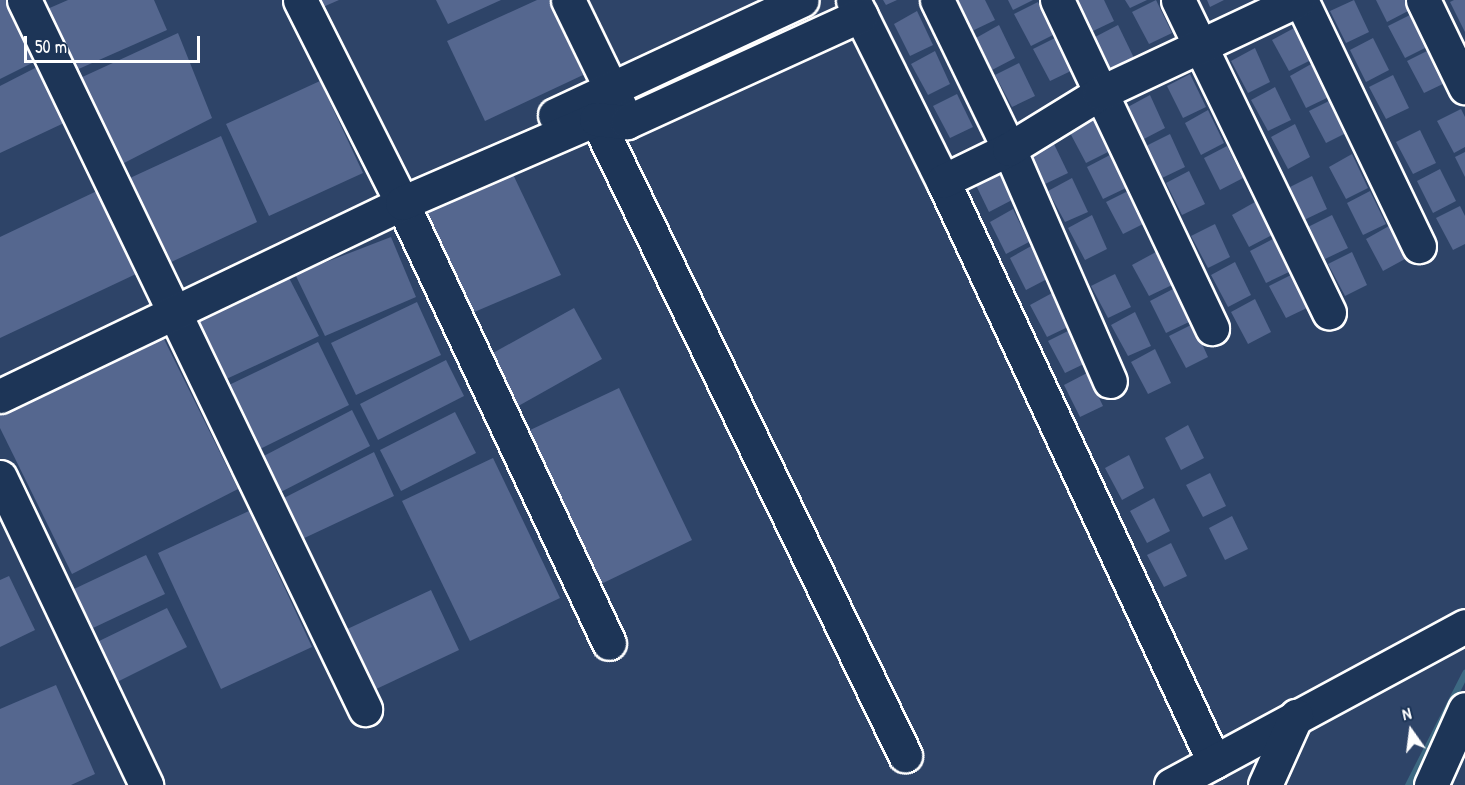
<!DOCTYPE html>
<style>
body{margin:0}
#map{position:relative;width:1465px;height:785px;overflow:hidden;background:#2e4468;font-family:"Patrick Hand",sans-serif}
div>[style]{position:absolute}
.stream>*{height:7px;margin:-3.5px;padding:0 3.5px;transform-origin:3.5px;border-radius:3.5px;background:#3d6982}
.building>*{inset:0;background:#55678f}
.roads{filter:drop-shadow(2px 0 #fff) drop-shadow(-2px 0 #fff) drop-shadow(0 2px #fff) drop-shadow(0 -2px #fff)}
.minor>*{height:33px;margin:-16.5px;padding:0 16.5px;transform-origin:16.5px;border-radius:16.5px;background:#1d3557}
span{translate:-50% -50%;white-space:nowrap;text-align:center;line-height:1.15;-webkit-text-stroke:6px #1d3557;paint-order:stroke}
.north{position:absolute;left:1381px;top:701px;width:60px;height:60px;-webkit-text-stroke:4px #1d3557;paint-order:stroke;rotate:346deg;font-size:16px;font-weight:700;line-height:24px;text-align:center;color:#fff}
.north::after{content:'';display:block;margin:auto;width:21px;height:27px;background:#fff;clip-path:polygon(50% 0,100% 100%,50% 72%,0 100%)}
.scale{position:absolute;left:24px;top:36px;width:176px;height:27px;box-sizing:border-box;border:3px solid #fff;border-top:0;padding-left:8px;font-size:18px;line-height:21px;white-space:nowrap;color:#fff;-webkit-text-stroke:4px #1d3557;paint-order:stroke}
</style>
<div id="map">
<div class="stream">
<i style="left:1408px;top:785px;width:126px;rotate:-63deg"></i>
</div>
<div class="building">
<i style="clip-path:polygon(0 0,8px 0,34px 62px,0 79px)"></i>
<i style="clip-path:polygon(68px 0,154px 0,167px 30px,74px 71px,45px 10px)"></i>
<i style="clip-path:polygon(312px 0,339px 0,316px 10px)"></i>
<i style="clip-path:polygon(436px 0,501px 0,448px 24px)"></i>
<i style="clip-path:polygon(537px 0,549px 0,583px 75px,485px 121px,447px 41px)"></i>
<i style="clip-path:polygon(883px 0,897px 0,886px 5px)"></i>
<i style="clip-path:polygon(956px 0,985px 0,995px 20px,972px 31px)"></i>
<i style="clip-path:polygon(1008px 0,1033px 0,1013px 10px)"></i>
<i style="clip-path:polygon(1075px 0,1104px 0,1114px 21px,1091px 32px)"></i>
<i style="clip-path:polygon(1125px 0,1147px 0,1130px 8px)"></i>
<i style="clip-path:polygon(1156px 0,1172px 33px,1149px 44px,1132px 12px)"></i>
<i style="clip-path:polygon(1207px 0,1224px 0,1210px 7px)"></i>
<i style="clip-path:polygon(1354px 0,1369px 32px,1346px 43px,1330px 11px)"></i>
<i style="clip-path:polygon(1376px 0,1405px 0,1410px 10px,1387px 22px)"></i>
<i style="clip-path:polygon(1454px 0,1465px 0,1465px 32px,1450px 2px)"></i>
<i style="clip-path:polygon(1038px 2px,1053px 35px,1031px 46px,1014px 14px)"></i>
<i style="clip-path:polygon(917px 11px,933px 45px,910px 56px,894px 24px)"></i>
<i style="clip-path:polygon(1412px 14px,1427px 47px,1405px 58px,1388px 26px)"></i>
<i style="clip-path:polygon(999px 25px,1015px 58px,992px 70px,976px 38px)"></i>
<i style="clip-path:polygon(1118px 25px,1134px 58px,1111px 69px,1095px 37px)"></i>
<i style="clip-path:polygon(1296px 27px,1311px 60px,1289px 71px,1272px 40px)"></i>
<i style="clip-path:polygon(178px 33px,212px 118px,122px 164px,78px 79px)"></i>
<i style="clip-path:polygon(1057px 37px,1073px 70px,1050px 81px,1033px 49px)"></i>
<i style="clip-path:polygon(1373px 38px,1389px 70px,1366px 82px,1350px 50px)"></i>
<i style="clip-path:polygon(1255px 48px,1270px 82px,1248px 93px,1231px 61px)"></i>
<i style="clip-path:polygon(1431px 49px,1447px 82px,1424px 93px,1407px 61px)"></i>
<i style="clip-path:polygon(935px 51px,950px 84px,928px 95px,911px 64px)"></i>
<i style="clip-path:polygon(1019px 63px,1035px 96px,1012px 107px,995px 75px)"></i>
<i style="clip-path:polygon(1313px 63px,1329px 97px,1306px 108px,1290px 76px)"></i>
<i style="clip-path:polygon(37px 67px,64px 123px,0 153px,0 86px)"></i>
<i style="clip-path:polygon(1190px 74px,1206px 107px,1183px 118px,1167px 86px)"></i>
<i style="clip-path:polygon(1393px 75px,1409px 108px,1386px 119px,1369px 87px)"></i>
<i style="clip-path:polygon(320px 81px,363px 173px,269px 216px,226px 124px)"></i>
<i style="clip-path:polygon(1275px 87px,1291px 120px,1268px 131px,1251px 100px)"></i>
<i style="clip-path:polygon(957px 94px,973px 127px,950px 138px,933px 106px)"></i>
<i style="clip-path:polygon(1150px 95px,1165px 128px,1142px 140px,1126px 108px)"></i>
<i style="clip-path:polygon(1333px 99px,1348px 132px,1326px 143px,1309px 111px)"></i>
<i style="clip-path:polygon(1461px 109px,1465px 117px,1465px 147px,1454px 153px,1437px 121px)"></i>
<i style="clip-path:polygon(1208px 110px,1224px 143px,1201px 155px,1185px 123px)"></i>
<i style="clip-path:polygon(1093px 118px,1108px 152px,1086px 163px,1069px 131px)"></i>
<i style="clip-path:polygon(1295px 124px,1310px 157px,1288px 169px,1271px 137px)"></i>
<i style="clip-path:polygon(1420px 130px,1436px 163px,1413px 174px,1396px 142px)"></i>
<i style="clip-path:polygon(1170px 134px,1185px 167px,1162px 178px,1146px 146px)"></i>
<i style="clip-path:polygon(221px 136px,257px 222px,167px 264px,130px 178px)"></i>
<i style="clip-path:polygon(1052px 140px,1068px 173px,1045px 184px,1028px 152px)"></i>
<i style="clip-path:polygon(1227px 146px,1243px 178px,1220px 190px,1204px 158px)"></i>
<i style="clip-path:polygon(1465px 152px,1465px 177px,1455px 157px)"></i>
<i style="clip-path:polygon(1352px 154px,1368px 188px,1346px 199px,1329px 167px)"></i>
<i style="clip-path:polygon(1110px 155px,1126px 188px,1103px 199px,1087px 167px)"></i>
<i style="clip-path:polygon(509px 166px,561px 275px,465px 316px,414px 206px)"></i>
<i style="clip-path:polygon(997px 167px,1012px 200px,989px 212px,973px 179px)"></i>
<i style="clip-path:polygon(1440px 169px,1456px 201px,1433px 213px,1417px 181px)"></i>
<i style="clip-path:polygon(1189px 171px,1205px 204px,1182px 215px,1166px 183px)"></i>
<i style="clip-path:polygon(1312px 176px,1327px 209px,1304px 220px,1288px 188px)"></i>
<i style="clip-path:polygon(1072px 178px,1088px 212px,1065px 222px,1048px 191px)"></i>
<i style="clip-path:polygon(99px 190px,136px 274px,0 338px,0 237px)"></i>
<i style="clip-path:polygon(1130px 190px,1145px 223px,1123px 234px,1106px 202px)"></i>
<i style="clip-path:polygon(1370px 191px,1386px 224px,1363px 235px,1347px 203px)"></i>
<i style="clip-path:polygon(1255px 202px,1272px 235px,1249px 247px,1232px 215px)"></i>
<i style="clip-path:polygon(1460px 206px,1465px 216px,1465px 244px,1453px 250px,1436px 218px)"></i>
<i style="clip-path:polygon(1013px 209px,1029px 242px,1006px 254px,990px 222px)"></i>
<i style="clip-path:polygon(1092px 215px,1107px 249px,1085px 260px,1068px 228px)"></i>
<i style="clip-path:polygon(1332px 215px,1348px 248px,1325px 259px,1308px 227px)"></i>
<i style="clip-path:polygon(1215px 224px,1230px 257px,1208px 268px,1191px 236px)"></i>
<i style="clip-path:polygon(1389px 226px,1405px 259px,1383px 271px,1366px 239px)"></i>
<i style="clip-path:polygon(391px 237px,416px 297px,325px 336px,295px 274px)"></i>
<i style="clip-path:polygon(1273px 239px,1289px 272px,1266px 283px,1250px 251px)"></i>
<i style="clip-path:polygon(1033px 245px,1049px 278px,1026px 290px,1010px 258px)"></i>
<i style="clip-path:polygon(1156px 252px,1172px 285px,1149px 296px,1132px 265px)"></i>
<i style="clip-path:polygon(1352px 252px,1367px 285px,1345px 296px,1328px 264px)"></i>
<i style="clip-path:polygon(1235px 262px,1251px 295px,1228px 307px,1211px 275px)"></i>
<i style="clip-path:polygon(1115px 274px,1131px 307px,1108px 318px,1091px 286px)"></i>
<i style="clip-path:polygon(1293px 274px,1309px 307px,1286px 318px,1269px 286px)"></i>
<i style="clip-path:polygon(288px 276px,319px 336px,222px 381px,190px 319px)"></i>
<i style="clip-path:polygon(1173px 289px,1189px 322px,1166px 333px,1150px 301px)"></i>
<i style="clip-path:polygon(1054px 292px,1070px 326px,1047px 337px,1030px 305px)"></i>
<i style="clip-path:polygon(1255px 299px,1271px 332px,1248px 344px,1231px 312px)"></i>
<i style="clip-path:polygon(417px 302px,441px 355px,356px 395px,331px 343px)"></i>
<i style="clip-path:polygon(574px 308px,602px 359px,513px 409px,484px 358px)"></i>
<i style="clip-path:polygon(1135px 312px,1151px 346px,1128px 356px,1111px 325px)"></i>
<i style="clip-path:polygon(1193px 324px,1208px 357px,1186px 368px,1169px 336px)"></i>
<i style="clip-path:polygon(1072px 329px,1088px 362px,1065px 373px,1048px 341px)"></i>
<i style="clip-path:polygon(160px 331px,238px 489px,72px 574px,0 428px,0 407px)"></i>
<i style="clip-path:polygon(318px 342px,349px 405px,260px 449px,229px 385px)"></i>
<i style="clip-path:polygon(1155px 349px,1171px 383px,1148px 394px,1131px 362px)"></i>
<i style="clip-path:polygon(446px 360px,464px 396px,378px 440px,360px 404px)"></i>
<i style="clip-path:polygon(1087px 373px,1103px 406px,1080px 417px,1064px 385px)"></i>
<i style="clip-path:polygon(619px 388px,692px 540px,599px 585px,526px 432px)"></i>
<i style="clip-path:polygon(352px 410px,370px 446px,277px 494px,258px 459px)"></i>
<i style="clip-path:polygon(455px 412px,476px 453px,401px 491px,380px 450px)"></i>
<i style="clip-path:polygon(1188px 425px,1204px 458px,1181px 470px,1165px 438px)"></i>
<i style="clip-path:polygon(374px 452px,394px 496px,298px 541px,280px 500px)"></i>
<i style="clip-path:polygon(1129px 455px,1144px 488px,1122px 500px,1105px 468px)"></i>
<i style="clip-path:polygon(493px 458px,560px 598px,470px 641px,402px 501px)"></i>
<i style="clip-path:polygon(1210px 473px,1226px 506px,1203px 517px,1186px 485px)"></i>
<i style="clip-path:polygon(1154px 498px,1170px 531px,1147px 543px,1130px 511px)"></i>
<i style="clip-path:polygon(249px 511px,312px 647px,221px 689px,158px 553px)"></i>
<i style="clip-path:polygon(1232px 516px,1248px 549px,1225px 560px,1209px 528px)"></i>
<i style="clip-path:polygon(1171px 543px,1187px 576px,1164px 587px,1147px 555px)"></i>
<i style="clip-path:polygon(146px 555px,165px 594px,93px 628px,74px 589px)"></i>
<i style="clip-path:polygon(9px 576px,35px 630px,0 647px,0 580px)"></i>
<i style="clip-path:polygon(431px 590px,459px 650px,372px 691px,343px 631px)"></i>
<i style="clip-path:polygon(167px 608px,187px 647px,113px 684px,93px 644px)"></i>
<i style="clip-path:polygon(56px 685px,95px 774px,71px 785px,0 785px,0 709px)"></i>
</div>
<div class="roads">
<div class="minor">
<i style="left:24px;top:0;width:787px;rotate:64.31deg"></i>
<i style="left:300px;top:0;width:227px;rotate:63.3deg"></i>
<i style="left:402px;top:203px;width:486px;rotate:64.8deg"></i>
<i style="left:568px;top:0;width:121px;rotate:64.1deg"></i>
<i style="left:853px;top:0;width:202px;rotate:63.6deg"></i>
<i style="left:943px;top:181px;width:641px;rotate:64.99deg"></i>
<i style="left:937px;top:0;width:165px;rotate:64.2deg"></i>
<i style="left:1009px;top:149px;width:253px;rotate:66.5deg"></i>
<i style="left:1057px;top:0;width:363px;rotate:64.7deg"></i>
<i style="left:1178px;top:0;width:347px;rotate:64.2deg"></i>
<i style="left:1301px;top:0;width:273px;rotate:64.4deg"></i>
<i style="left:1423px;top:0;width:97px;rotate:64.2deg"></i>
<i style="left:589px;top:104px;width:724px;rotate:64.11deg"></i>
<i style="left:555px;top:115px;width:272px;rotate:-25deg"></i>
<i style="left:943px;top:181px;width:73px;rotate:-25.9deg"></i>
<i style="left:1009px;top:149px;width:107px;rotate:-31.6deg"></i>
<i style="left:1100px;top:93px;width:219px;rotate:-25.2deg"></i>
<i style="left:0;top:396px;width:446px;rotate:-25.6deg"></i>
<i style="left:402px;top:203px;width:211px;rotate:-23.4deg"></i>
<i style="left:596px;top:119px;width:31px;rotate:6deg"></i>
<i style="left:627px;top:122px;width:257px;rotate:-24.6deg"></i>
<i style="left:0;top:477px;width:341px;rotate:64.6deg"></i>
<i style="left:1171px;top:785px;width:334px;rotate:-28.4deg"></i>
<i style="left:1265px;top:785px;width:76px;rotate:-65.8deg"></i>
<i style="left:1431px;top:785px;width:83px;rotate:-65.9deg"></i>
</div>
</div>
<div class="north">N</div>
<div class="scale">50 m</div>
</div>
